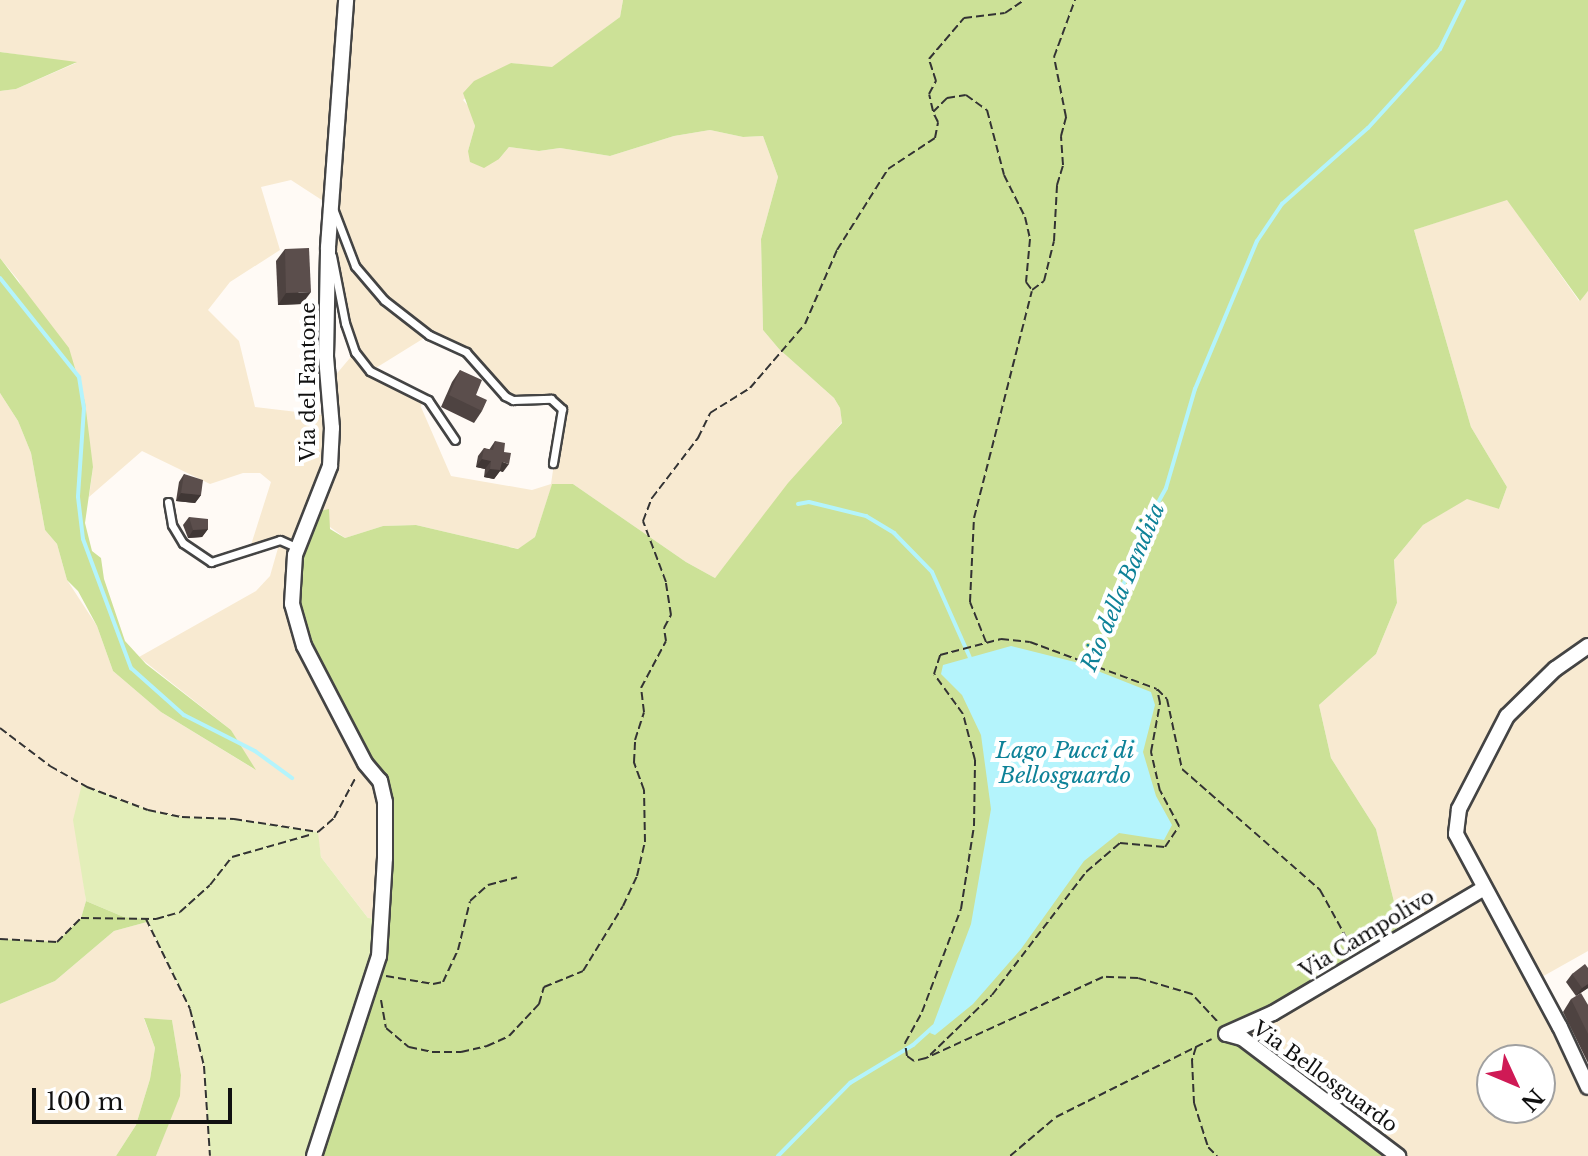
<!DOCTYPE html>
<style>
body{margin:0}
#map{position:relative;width:1588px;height:1156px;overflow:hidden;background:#fffaf5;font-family:"Libre Baskerville",serif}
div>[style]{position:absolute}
.farmland>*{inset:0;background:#f8ead1}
.green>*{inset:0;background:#e3eeb9}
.forest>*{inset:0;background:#cce197}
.water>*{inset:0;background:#b4f4fc}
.stream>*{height:4px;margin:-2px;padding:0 2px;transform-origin:2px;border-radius:2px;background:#b4f4fc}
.path>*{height:2px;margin-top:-1px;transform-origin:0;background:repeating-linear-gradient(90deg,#333 0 8px,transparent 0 12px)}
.roads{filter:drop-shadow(2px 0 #444) drop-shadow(-2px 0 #444) drop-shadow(0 2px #444) drop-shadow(0 -2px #444)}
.service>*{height:7px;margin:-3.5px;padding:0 3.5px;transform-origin:3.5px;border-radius:3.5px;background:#fff}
.minor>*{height:14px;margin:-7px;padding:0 7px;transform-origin:7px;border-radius:7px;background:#fff}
.wall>*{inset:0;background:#4e4341}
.shaded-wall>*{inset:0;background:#403735}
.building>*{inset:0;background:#5b4e4c}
span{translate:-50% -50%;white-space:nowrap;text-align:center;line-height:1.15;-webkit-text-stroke:8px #fff;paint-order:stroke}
.street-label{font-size:20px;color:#111}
.water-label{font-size:22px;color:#0e8298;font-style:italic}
.north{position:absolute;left:1476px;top:1044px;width:80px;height:80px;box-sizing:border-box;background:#fff;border:2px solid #a0a0a0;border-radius:50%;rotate:134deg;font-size:22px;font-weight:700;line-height:32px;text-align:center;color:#111}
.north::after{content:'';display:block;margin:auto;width:28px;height:36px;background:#cf1a55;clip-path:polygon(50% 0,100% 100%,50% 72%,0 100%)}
.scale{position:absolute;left:32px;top:1088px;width:200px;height:36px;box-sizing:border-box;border:4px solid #111;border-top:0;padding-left:10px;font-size:24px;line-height:28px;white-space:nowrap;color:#111;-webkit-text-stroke:6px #fff;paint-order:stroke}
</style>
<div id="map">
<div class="farmland">
<i style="clip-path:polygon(evenodd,0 0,623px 0,620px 17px,552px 68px,511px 63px,463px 100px,470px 108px,475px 126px,468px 151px,499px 159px,509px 147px,539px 151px,560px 148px,610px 156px,674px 136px,710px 130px,743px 137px,763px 136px,778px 177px,761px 239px,763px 330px,779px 349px,834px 398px,840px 408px,842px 422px,715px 578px,686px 562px,573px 484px,552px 485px,535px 537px,519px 549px,416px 525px,383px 526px,345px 538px,311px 513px,380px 781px,381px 919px,368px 918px,321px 857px,317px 832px,234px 819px,182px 817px,148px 810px,82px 784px,81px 862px,86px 901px,81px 918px,57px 942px,0 939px,0 393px,18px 421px,31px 453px,45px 530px,57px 544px,67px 580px,97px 626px,113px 671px,161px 712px,254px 769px,231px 730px,139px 657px,256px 591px,270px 576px,280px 541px,250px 548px,271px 482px,260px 473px,243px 473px,210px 484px,142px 451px,89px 497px,93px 467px,19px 281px,0 258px,0 91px,16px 89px,76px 63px,0 52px,0 0,291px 180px,331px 206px,335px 265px,355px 352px,328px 384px,331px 416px,255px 407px,239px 341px,208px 310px,230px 282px,280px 250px,261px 187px,291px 180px,0 0,429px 335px,466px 352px,513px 400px,551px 399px,562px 409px,551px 484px,532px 490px,451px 476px,421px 407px,423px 398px,371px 371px,429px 335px)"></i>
<i style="clip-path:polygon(evenodd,1507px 199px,1579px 301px,1588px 291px,1588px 951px,1540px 978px,1588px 1086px,1588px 1156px,1398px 1156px,1226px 1034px,1402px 934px,1376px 829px,1331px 758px,1319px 705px,1376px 654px,1397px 603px,1394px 560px,1423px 525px,1467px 498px,1499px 509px,1507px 487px,1471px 427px,1414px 230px,1507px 199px,1492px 1060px,1540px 1060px,1540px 1108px,1492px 1108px,1492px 1060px)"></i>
<i style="clip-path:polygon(147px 922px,190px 1009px,204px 1066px,210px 1156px,156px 1156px,179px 1096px,181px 1075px,172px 1020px,144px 1019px,155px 1048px,150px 1079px,136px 1125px,116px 1156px,0 1156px,0 1004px,55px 981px,114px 931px)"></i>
</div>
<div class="green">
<i style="clip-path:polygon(82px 784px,148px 810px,182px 817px,234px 819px,318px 832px,321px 857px,368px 918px,381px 919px,379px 956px,314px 1156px,210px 1156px,204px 1066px,190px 1009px,146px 919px,124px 917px,86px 901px,73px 820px)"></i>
</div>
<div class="forest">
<i style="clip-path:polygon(623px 0,1588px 0,1588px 291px,1580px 301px,1507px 200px,1414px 230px,1471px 427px,1507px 487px,1499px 509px,1467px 499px,1423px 525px,1394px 560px,1397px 603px,1376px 654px,1319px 705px,1331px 758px,1376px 829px,1402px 934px,1228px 1034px,1398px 1156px,314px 1156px,379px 956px,385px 802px,292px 604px,295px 555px,311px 513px,329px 509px,330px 529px,345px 538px,383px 526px,416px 525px,518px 549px,535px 537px,552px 484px,573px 484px,686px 562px,715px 578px,788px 483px,842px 423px,840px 408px,834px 398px,779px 349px,763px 330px,761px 239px,778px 177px,763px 136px,743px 137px,710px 130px,674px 136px,610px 156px,560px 148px,539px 151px,509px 147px,499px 159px,484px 168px,470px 162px,468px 151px,475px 126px,463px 93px,474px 81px,511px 63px,552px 67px,620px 17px)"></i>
<i style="clip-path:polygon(0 52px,77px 62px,16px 89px,0 91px)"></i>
<i style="clip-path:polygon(0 258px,69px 348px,85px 402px,93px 467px,85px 523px,92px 551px,101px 558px,104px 579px,125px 641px,146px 664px,231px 730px,256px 770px,161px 712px,113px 671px,97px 626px,78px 591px,67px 580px,57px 544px,45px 530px,31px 453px,18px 421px,0 393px)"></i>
<i style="clip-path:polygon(86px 901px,124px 917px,146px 919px,147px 922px,114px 931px,55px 981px,0 1004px,0 939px,57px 942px,81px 918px)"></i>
<i style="clip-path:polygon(144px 1018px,172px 1020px,181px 1075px,180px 1096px,156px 1156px,116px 1156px,136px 1125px,150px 1079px,155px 1048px)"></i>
</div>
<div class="water">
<i style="clip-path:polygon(1011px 646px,1075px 662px,1151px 692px,1155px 705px,1143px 752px,1156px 796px,1172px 825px,1164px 840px,1119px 833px,1084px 861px,1021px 949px,973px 1004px,935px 1035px,930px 1033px,971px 924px,991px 809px,981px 735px,962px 695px,941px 674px,943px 665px)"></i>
</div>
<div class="stream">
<i style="left:0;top:278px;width:127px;rotate:51.4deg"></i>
<i style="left:79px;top:377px;width:31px;rotate:81deg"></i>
<i style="left:84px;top:408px;width:89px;rotate:93.9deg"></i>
<i style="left:78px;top:497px;width:42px;rotate:83.2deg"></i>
<i style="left:83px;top:539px;width:138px;rotate:69.6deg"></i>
<i style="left:131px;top:668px;width:71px;rotate:41.6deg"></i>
<i style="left:184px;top:715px;width:80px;rotate:26.9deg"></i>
<i style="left:255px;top:751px;width:46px;rotate:36.1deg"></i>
<i style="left:798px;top:504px;width:11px;rotate:-10deg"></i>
<i style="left:809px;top:502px;width:59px;rotate:13.8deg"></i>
<i style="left:866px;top:516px;width:33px;rotate:31deg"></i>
<i style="left:894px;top:533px;width:54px;rotate:45.7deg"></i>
<i style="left:932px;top:572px;width:96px;rotate:66.1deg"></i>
<i style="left:1084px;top:670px;width:54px;rotate:-60.1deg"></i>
<i style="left:1111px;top:623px;width:90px;rotate:-72deg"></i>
<i style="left:1139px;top:537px;width:56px;rotate:-61.1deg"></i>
<i style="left:1166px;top:488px;width:103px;rotate:-73.7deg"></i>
<i style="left:1195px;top:389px;width:160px;rotate:-67.3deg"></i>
<i style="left:1257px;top:241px;width:45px;rotate:-56deg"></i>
<i style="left:1282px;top:204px;width:115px;rotate:-41.5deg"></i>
<i style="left:1368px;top:128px;width:107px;rotate:-47.7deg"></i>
<i style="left:1440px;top:49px;width:55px;rotate:-63.9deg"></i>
<i style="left:778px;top:1156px;width:103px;rotate:-45.4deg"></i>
<i style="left:850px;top:1083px;width:74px;rotate:-31.1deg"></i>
<i style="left:913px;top:1045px;width:28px;rotate:-42deg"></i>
</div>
<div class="path">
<i style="left:933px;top:111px;width:17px;rotate:-103deg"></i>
<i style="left:929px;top:94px;width:15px;rotate:-62deg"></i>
<i style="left:936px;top:81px;width:23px;rotate:-108deg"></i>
<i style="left:929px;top:59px;width:54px;rotate:-49.5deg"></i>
<i style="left:964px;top:18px;width:41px;rotate:-7deg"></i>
<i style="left:1005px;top:13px;width:23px;rotate:-34deg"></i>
<i style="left:986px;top:642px;width:43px;rotate:-111.8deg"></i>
<i style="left:970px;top:602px;width:84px;rotate:-87.3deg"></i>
<i style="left:974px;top:518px;width:234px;rotate:-75.7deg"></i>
<i style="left:0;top:728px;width:63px;rotate:37.2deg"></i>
<i style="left:50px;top:766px;width:43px;rotate:29.6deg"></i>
<i style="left:87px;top:787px;width:65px;rotate:20.7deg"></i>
<i style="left:148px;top:810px;width:35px;rotate:12deg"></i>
<i style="left:182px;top:817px;width:52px;rotate:2.2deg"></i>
<i style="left:234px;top:819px;width:85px;rotate:8.8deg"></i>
<i style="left:318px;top:832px;width:21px;rotate:-41deg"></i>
<i style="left:334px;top:818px;width:47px;rotate:-61.8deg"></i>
<i style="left:146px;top:919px;width:100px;rotate:63.9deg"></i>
<i style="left:190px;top:1009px;width:59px;rotate:76.2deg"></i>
<i style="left:204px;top:1066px;width:90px;rotate:86.2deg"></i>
<i style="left:0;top:939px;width:57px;rotate:3deg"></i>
<i style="left:57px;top:942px;width:34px;rotate:-45deg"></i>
<i style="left:81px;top:918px;width:75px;rotate:0.8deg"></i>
<i style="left:156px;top:919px;width:25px;rotate:-16deg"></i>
<i style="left:180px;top:912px;width:40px;rotate:-42deg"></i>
<i style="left:210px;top:885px;width:36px;rotate:-52deg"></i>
<i style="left:232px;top:857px;width:84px;rotate:-15.9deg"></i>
<i style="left:386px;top:976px;width:48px;rotate:9.7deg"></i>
<i style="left:433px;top:984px;width:10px;rotate:-11deg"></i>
<i style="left:443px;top:982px;width:35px;rotate:-65deg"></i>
<i style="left:458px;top:950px;width:50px;rotate:-76.2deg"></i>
<i style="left:470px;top:901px;width:24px;rotate:-42deg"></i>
<i style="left:488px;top:885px;width:30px;rotate:-15deg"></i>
<i style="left:381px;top:1000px;width:28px;rotate:80deg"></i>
<i style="left:386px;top:1028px;width:30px;rotate:40deg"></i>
<i style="left:409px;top:1047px;width:24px;rotate:12deg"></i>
<i style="left:432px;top:1052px;width:29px"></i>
<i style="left:461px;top:1052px;width:27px;rotate:-13deg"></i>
<i style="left:487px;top:1046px;width:24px;rotate:-24deg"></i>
<i style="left:509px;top:1036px;width:44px;rotate:-46.8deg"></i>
<i style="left:539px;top:1004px;width:18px;rotate:-74deg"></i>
<i style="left:544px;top:987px;width:42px;rotate:-22.3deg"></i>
<i style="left:583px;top:971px;width:76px;rotate:-58.4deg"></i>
<i style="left:623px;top:906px;width:33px;rotate:-65deg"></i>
<i style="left:637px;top:876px;width:35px;rotate:-77deg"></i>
<i style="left:645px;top:842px;width:52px;rotate:-91.1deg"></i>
<i style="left:644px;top:790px;width:30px;rotate:-110deg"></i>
<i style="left:634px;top:762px;width:22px;rotate:-87deg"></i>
<i style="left:635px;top:740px;width:29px;rotate:-72deg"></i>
<i style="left:644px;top:712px;width:24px;rotate:-97deg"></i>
<i style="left:641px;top:688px;width:53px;rotate:-62deg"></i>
<i style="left:666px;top:641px;width:13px;rotate:-99deg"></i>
<i style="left:664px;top:628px;width:15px;rotate:-62deg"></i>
<i style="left:671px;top:615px;width:33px;rotate:-99deg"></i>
<i style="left:666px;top:582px;width:65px;rotate:-110.7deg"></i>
<i style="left:643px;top:521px;width:25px;rotate:-69deg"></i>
<i style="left:652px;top:498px;width:76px;rotate:-52.5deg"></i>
<i style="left:698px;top:438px;width:28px;rotate:-64deg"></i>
<i style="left:710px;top:413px;width:47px;rotate:-32deg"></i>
<i style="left:750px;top:388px;width:84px;rotate:-49.3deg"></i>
<i style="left:805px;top:324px;width:81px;rotate:-66.6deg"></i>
<i style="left:837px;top:250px;width:96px;rotate:-57.8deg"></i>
<i style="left:888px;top:169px;width:56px;rotate:-33.4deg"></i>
<i style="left:935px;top:138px;width:16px;rotate:-79deg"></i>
<i style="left:938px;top:122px;width:11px;rotate:-117deg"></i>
<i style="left:933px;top:112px;width:20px;rotate:-45deg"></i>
<i style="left:947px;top:98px;width:19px;rotate:-9deg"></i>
<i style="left:966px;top:95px;width:26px;rotate:36deg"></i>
<i style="left:987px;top:110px;width:67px;rotate:75.3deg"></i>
<i style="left:1004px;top:175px;width:47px;rotate:63.4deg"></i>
<i style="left:1025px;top:217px;width:23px;rotate:77deg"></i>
<i style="left:1030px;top:239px;width:43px;rotate:95.3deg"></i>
<i style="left:1026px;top:282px;width:10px;rotate:53deg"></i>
<i style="left:1032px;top:290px;width:15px;rotate:-37deg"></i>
<i style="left:1044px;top:281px;width:41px;rotate:-76deg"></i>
<i style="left:1054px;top:241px;width:56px;rotate:-86.9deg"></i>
<i style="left:1057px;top:185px;width:21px;rotate:-73deg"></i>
<i style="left:1063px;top:165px;width:29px;rotate:-94deg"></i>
<i style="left:1061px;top:136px;width:20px;rotate:-75deg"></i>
<i style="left:1066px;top:117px;width:61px;rotate:-101.3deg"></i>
<i style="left:1054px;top:57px;width:61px;rotate:-69.8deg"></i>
<i style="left:1217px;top:1021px;width:37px;rotate:-133deg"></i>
<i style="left:1192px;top:994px;width:56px;rotate:-163.5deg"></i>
<i style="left:1138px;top:978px;width:35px;rotate:-178deg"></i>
<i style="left:1103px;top:977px;width:195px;rotate:155.4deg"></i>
<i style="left:926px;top:1058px;width:12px;rotate:166deg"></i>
<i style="left:914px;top:1061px;width:9px;rotate:-144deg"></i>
<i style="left:907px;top:1056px;width:13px;rotate:-99deg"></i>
<i style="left:905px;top:1043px;width:35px;rotate:-61deg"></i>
<i style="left:922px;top:1012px;width:110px;rotate:-69.3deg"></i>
<i style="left:961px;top:909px;width:84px;rotate:-81.1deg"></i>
<i style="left:974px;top:826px;width:66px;rotate:-89.1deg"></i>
<i style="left:975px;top:760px;width:48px;rotate:-104.6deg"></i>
<i style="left:963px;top:714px;width:49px;rotate:-125.9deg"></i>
<i style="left:934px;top:674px;width:20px;rotate:-72deg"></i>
<i style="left:940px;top:655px;width:63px;rotate:-14.7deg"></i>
<i style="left:1001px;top:639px;width:29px;rotate:6deg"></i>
<i style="left:1030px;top:642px;width:135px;rotate:20.3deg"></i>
<i style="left:1157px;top:689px;width:14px;rotate:45deg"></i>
<i style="left:1167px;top:699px;width:72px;rotate:77.9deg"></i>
<i style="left:1182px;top:769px;width:184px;rotate:41.2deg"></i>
<i style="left:1320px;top:890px;width:66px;rotate:61.1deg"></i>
<i style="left:1196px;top:1047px;width:14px;rotate:107deg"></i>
<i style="left:1192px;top:1060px;width:43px;rotate:87.3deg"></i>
<i style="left:1194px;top:1103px;width:46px;rotate:72.3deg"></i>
<i style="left:1208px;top:1147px;width:13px;rotate:45deg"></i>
<i style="left:930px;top:1055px;width:86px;rotate:-44.1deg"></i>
<i style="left:992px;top:995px;width:155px;rotate:-52.6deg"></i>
<i style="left:1086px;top:872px;width:45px;rotate:-40.5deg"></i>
<i style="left:1120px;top:843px;width:45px;rotate:5.1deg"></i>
<i style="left:1165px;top:847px;width:25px;rotate:-56deg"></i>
<i style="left:1179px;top:826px;width:40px;rotate:-118deg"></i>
<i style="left:1160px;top:791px;width:40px;rotate:-103deg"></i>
<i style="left:1151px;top:752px;width:50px;rotate:-79.6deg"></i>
<i style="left:1160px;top:703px;width:14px;rotate:-102deg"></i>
<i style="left:1010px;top:1156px;width:60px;rotate:-40.3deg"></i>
<i style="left:1056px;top:1117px;width:174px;rotate:-26.6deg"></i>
</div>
<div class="roads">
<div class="service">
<i style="left:334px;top:211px;width:59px;rotate:69.1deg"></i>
<i style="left:355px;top:266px;width:45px;rotate:49.5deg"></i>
<i style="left:384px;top:300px;width:57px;rotate:37.9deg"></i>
<i style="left:429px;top:335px;width:41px;rotate:24.7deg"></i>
<i style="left:466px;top:352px;width:59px;rotate:48.4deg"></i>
<i style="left:505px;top:396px;width:9px;rotate:27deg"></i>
<i style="left:513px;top:400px;width:38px;rotate:-2deg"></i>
<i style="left:551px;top:399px;width:15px;rotate:42deg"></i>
<i style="left:562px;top:409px;width:55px;rotate:99.5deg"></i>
<i style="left:332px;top:256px;width:68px;rotate:79deg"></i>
<i style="left:345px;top:323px;width:31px;rotate:71deg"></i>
<i style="left:355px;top:352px;width:24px;rotate:52deg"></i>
<i style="left:370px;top:371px;width:65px;rotate:26.6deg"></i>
<i style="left:428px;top:400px;width:48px;rotate:56deg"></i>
<i style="left:168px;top:502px;width:23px;rotate:80deg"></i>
<i style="left:172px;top:525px;width:21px;rotate:59deg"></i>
<i style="left:183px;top:543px;width:34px;rotate:34deg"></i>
<i style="left:211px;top:562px;width:72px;rotate:-17.7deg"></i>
<i style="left:280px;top:540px;width:20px;rotate:24deg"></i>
</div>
<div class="minor">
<i style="left:1588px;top:646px;width:40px;rotate:145.1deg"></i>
<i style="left:1555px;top:669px;width:67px;rotate:135.6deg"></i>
<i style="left:1507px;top:716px;width:105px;rotate:117.3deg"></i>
<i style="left:1459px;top:809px;width:25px;rotate:97deg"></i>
<i style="left:1456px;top:834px;width:219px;rotate:61.7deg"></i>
<i style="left:1560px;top:1027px;width:66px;rotate:65deg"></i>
<i style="left:1226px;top:1034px;width:51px;rotate:-24.1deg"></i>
<i style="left:1273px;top:1013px;width:245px;rotate:-30.6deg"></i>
<i style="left:1227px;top:1034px;width:16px;rotate:15deg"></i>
<i style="left:1242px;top:1038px;width:196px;rotate:37.1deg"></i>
<i style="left:314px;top:1156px;width:210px;rotate:-72deg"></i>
<i style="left:379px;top:956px;width:98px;rotate:-86.5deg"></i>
<i style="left:385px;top:858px;width:56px;rotate:-90deg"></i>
<i style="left:385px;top:802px;width:22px;rotate:-103deg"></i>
<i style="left:380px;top:781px;width:23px;rotate:-130deg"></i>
<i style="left:365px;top:763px;width:132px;rotate:-117.5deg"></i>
<i style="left:304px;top:646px;width:44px;rotate:-105.9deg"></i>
<i style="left:292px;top:604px;width:49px;rotate:-86.5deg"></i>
<i style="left:295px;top:555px;width:96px;rotate:-68.5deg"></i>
<i style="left:330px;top:466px;width:38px;rotate:-87deg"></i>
<i style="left:332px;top:428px;width:72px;rotate:-94.8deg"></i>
<i style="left:326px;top:356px;width:109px;rotate:-88.9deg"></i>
<i style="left:328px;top:247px;width:248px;rotate:-85.8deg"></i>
</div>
</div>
<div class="wall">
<i style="clip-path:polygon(285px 249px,302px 304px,278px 305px,276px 261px)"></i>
<i style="clip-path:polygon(460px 370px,476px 395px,482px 411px,474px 423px,441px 407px,452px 382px)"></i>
<i style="clip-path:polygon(495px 441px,504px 452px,503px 472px,500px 471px,494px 479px,484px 477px,485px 469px,476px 467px,478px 456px,484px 448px,489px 450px)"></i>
<i style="clip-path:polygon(184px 474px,201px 495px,195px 503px,176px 501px,179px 482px)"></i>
<i style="clip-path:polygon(189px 517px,208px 529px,202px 537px,188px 538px,183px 525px)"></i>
<i style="clip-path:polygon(1588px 968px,1588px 988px,1576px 996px,1566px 982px,1572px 974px)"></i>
<i style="clip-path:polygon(1571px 999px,1588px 1005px,1588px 1063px,1563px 1012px)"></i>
</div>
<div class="shaded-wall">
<i style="clip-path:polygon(311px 292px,302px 304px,278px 305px,286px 293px)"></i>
<i style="clip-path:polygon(482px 459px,491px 461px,485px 469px,476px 467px)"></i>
<i style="clip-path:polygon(502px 462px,509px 464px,503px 472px,500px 471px,494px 479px,484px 477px,490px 469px)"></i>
<i style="clip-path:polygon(181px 493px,201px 495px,195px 503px,176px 501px)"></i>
<i style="clip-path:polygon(208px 529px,202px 537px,188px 538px,193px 530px)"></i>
<i style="clip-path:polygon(1588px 984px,1588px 988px,1576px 996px,1582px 988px)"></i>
</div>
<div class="building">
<i style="clip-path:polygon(309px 248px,311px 292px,286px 293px,285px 249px)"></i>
<i style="clip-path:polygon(460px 370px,482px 380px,476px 395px,487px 400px,482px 411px,449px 395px)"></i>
<i style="clip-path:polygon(495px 441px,505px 443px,504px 452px,511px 453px,509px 464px,502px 462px,500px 470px,490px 469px,491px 461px,482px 459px,484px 448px,493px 450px)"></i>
<i style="clip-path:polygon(184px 474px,203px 480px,201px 495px,181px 493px)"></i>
<i style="clip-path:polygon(189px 517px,208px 519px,208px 529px,193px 530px)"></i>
<i style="clip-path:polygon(1585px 964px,1588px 968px,1588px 984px,1582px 988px,1572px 974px)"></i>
<i style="clip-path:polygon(1581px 993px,1588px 1005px,1588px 1034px,1571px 999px)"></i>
</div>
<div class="street-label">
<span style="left:308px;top:382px;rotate:-90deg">Via del Fantone</span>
<span style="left:1367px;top:934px;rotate:-31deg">Via Campolivo</span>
<span style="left:1325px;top:1077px;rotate:36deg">Via Bellosguardo</span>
</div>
<div class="water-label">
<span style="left:1123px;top:587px;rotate:-67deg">Rio della Bandita</span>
<span style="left:1065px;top:763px">Lago Pucci di<br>Bellosguardo</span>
</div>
<div class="north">N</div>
<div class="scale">100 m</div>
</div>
